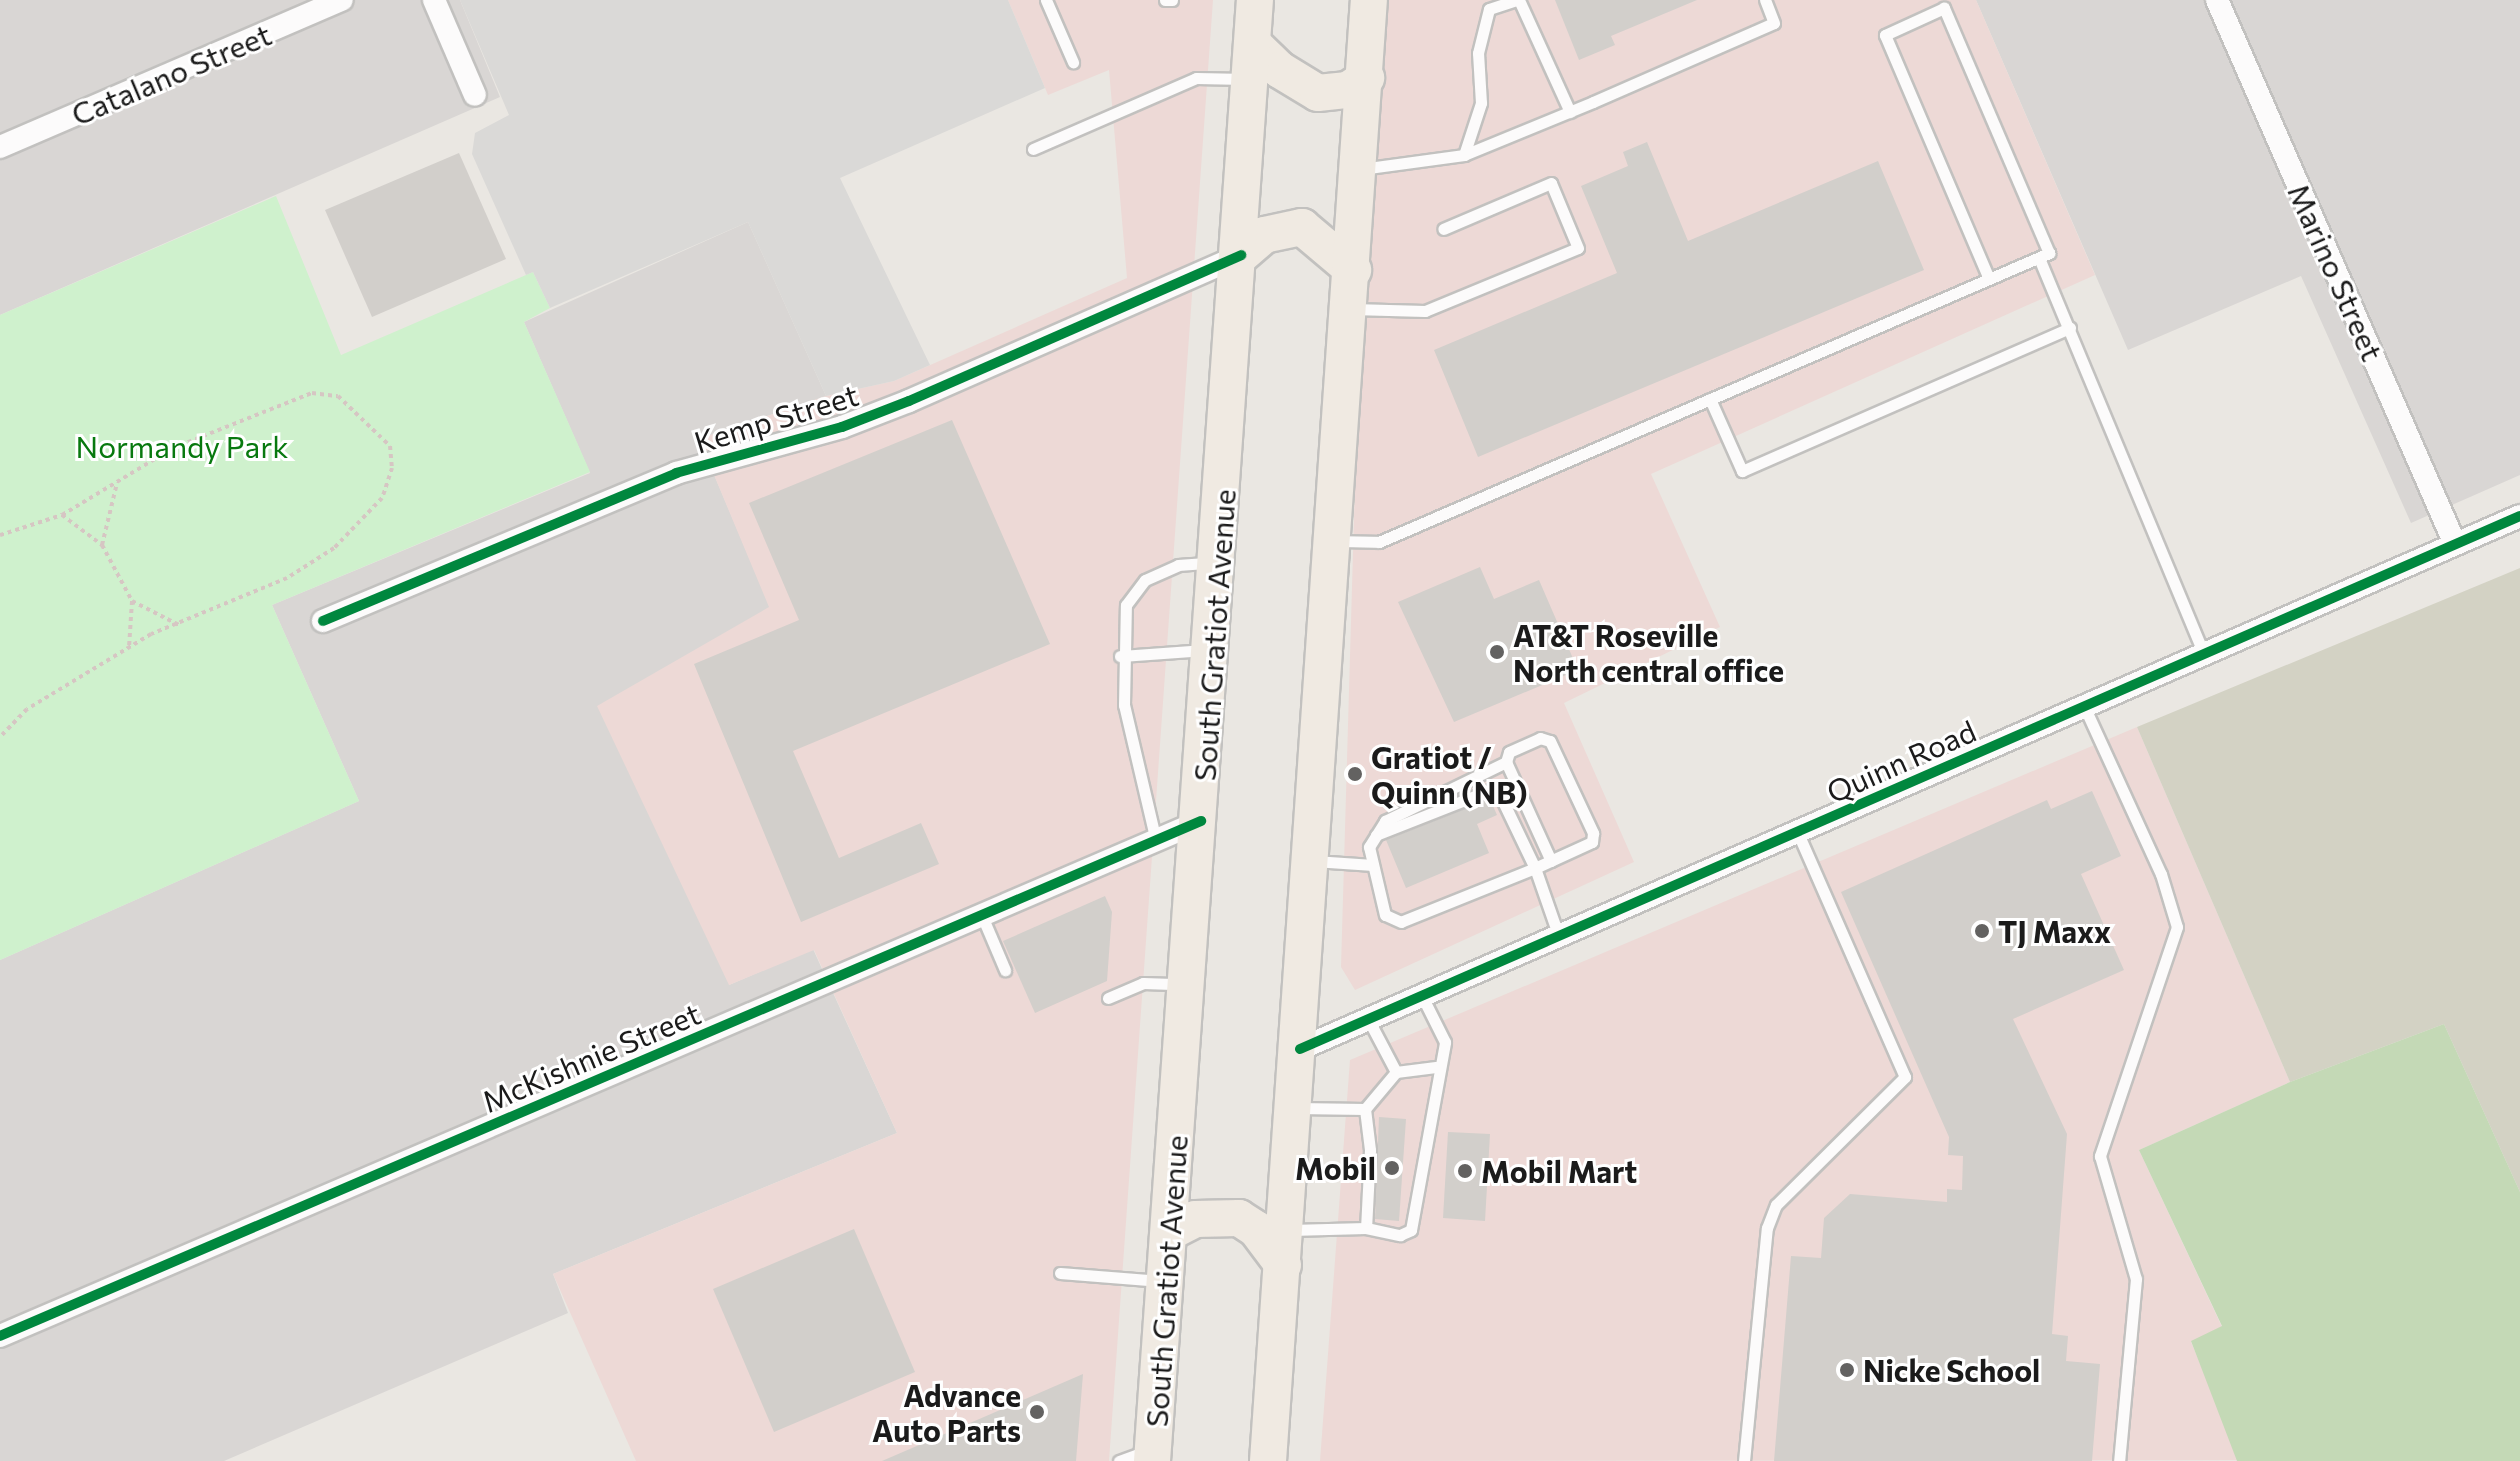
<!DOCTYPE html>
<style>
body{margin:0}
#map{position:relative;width:2520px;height:1461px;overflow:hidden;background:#eae7e2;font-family:Commissioner,sans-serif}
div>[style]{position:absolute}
.residential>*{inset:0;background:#d9d6d4}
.commercial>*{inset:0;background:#edd9d6}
.construction>*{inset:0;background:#d3d2c4}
.forest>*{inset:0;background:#c4d9b6}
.park>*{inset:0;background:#cff1cd}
.parking>*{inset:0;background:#dad9d7}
.building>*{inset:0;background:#d2cfcb}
.path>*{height:4px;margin-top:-2px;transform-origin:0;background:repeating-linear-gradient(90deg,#d6c6c3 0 4px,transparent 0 8px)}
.roads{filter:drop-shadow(2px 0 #c2c1bf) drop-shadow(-2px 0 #c2c1bf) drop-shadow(0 2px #c2c1bf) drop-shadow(0 -2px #c2c1bf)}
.lane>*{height:11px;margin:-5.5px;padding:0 5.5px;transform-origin:5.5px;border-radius:5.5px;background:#fcfbfb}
.street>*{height:22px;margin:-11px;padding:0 11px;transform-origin:11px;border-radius:11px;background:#fcfbfb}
.primary>*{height:36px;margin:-18px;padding:0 18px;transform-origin:18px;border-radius:18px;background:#f0eae2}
.cycleway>*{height:10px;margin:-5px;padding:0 5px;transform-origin:5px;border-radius:5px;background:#00873e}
.dots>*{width:22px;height:22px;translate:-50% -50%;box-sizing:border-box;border:4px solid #fff;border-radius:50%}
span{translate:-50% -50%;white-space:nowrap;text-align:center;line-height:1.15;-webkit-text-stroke:6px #fff;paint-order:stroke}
.street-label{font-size:30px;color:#1b1b1b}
.park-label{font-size:30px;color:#08790f}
.poi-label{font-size:30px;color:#1b1b1b;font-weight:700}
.left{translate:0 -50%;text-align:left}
.right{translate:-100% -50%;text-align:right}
</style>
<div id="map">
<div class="residential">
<i style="clip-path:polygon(0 0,460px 0,500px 97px,0 315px)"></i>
<i style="clip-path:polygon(1976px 0,2520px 0,2520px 475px,2411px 523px,2301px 276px,2128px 350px)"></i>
<i style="clip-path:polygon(748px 222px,826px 396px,699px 439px,770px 607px,729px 985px,813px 949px,897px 1133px,553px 1274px,568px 1313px,224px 1461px,0 1461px,0 960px,359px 801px,272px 605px,590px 473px,524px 322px)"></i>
</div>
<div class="commercial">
<i style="clip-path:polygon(1008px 0,1213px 0,1109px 1461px,636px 1461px,553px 1274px,897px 1133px,814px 950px,729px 985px,597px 706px,769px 607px,699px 439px,826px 396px,894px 381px,1127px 278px,1109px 70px,1048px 95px)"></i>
<i style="clip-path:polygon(1369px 0,1976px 0,2095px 275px,1651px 474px,1720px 627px,1564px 703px,1634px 862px,1355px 990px,1341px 967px)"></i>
<i style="clip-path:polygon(2137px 727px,2290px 1082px,2139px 1150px,2222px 1327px,2191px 1342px,2240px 1460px,1320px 1461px,1350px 1060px)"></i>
</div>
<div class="construction">
<i style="clip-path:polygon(2520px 568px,2520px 1192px,2444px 1024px,2290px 1082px,2137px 727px)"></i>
</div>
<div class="forest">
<i style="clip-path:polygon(2444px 1024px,2520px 1192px,2520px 1461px,2237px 1461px,2191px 1341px,2222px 1326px,2139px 1150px,2290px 1082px)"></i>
</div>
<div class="park">
<i style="clip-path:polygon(276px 196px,341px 355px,533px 272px,550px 308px,524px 322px,590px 472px,272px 605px,359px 801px,0 960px,0 315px)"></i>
</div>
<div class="parking">
<i style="clip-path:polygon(460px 0,1008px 0,1045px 88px,840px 178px,930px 365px,894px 381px,826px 396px,748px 222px,550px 308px,533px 272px,526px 275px,472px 154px,475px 133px,509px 115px)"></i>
</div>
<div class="building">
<i style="clip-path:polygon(1555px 0,1697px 0,1611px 36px,1615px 45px,1579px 60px)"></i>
<i style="clip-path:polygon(1647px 142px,1688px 241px,1878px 161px,1924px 270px,1478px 457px,1434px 350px,1617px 273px,1581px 186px,1628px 166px,1623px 152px)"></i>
<i style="clip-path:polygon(459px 153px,506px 259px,372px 317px,325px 210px)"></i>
<i style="clip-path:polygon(952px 420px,1050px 644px,793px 751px,839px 858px,921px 823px,939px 864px,801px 922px,694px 664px,799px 620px,749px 503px)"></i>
<i style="clip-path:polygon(1480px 567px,1494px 599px,1539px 580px,1578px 670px,1454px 722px,1398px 602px)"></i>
<i style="clip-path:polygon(2092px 791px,2121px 856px,2081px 874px,2124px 970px,2013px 1019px,2067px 1134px,2052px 1334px,2068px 1336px,2066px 1361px,2100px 1364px,2092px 1461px,1774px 1461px,1791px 1256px,1821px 1258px,1824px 1218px,1850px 1194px,1947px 1202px,1947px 1189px,1962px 1190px,1963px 1156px,1948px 1155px,1949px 1137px,1841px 892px,2047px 800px,2051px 809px)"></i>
<i style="clip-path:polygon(1490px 799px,1497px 815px,1477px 824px,1489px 853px,1406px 888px,1386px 840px)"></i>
<i style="clip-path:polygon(1105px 896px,1112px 912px,1107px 981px,1035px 1013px,1003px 941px)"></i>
<i style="clip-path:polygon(1379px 1117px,1406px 1119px,1399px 1221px,1375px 1219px)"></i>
<i style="clip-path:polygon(1448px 1132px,1490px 1134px,1485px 1221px,1443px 1218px)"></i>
<i style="clip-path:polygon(854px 1229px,915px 1372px,774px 1432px,713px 1289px)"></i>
<i style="clip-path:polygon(1083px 1374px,1076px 1461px,882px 1461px)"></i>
</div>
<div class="path">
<i style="left:62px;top:515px;width:50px;rotate:36.9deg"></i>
<i style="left:102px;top:545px;width:64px;rotate:-76.4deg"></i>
<i style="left:0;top:535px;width:65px;rotate:-17.9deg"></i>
<i style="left:62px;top:515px;width:130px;rotate:-31.1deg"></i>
<i style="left:173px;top:448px;width:149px;rotate:-21.6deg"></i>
<i style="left:312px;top:393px;width:26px;rotate:7deg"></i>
<i style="left:338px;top:396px;width:72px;rotate:43.9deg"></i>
<i style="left:390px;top:446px;width:22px;rotate:85deg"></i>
<i style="left:392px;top:468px;width:32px;rotate:108deg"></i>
<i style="left:382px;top:498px;width:69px;rotate:133.8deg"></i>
<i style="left:334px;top:548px;width:56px;rotate:147.4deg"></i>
<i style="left:287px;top:578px;width:147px;rotate:157.6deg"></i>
<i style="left:151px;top:634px;width:145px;rotate:148.8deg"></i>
<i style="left:27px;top:709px;width:39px;rotate:134deg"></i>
<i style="left:102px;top:545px;width:64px;rotate:61.8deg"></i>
<i style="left:132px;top:601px;width:47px;rotate:93.7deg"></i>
<i style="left:132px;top:601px;width:53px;rotate:27.1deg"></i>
</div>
<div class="roads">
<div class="lane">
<i style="left:1046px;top:0;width:68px;rotate:66.5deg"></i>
<i style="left:1165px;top:0;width:7px"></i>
<i style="left:1519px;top:0;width:123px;rotate:65.5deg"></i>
<i style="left:1033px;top:149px;width:178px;rotate:-23.5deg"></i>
<i style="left:1196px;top:78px;width:50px;rotate:1.1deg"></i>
<i style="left:1464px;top:155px;width:55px;rotate:-71.9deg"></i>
<i style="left:1481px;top:103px;width:50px;rotate:-93.4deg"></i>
<i style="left:1478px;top:53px;width:45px;rotate:-76deg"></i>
<i style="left:1489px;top:9px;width:28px;rotate:-18deg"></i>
<i style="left:1361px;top:169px;width:104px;rotate:-7.7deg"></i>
<i style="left:1464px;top:155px;width:139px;rotate:-22.3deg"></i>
<i style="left:1593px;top:102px;width:197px;rotate:-23.6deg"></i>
<i style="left:1774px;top:23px;width:25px;rotate:-111deg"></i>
<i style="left:2039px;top:258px;width:429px;rotate:67.4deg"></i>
<i style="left:1352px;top:309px;width:73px;rotate:1.6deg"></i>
<i style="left:1425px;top:311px;width:165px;rotate:-22.4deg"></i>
<i style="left:1578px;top:248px;width:70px;rotate:-112.6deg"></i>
<i style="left:1551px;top:183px;width:117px;rotate:156.9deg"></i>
<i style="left:1710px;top:399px;width:79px;rotate:66deg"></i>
<i style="left:1742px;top:471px;width:358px;rotate:-23.6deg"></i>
<i style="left:1336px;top:541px;width:43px;rotate:1.3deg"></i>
<i style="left:1379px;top:542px;width:730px;rotate:-23.33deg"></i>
<i style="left:2049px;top:253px;width:267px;rotate:-113.2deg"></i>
<i style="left:1944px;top:8px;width:65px;rotate:155.4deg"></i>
<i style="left:1885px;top:35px;width:265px;rotate:66.9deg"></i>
<i style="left:1120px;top:656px;width:83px;rotate:-4.1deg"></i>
<i style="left:2084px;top:706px;width:185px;rotate:65.4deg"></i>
<i style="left:2161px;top:874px;width:55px;rotate:73.2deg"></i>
<i style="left:2177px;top:927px;width:242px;rotate:108.6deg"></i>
<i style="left:2100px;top:1156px;width:128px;rotate:73.7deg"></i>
<i style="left:2136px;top:1279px;width:183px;rotate:95.3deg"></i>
<i style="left:1376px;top:835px;width:123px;rotate:-21.5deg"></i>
<i style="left:1490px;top:790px;width:9px;rotate:18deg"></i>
<i style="left:1499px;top:793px;width:83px;rotate:64.4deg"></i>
<i style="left:1535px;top:868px;width:144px;rotate:158.1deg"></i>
<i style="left:1401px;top:922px;width:17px;rotate:-156deg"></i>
<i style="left:1385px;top:915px;width:70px;rotate:-103.2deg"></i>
<i style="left:1369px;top:847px;width:31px;rotate:-58deg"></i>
<i style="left:1385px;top:821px;width:135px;rotate:-26deg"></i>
<i style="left:1156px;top:841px;width:140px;rotate:-103.2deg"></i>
<i style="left:1124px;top:705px;width:100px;rotate:-88.9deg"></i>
<i style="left:1126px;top:605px;width:31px;rotate:-53deg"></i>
<i style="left:1145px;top:580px;width:36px;rotate:-24deg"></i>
<i style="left:1178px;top:565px;width:31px;rotate:-4deg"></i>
<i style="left:1314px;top:861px;width:59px;rotate:3.9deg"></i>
<i style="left:1551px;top:861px;width:109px;rotate:-114.4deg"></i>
<i style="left:1506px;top:762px;width:10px;rotate:-73deg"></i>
<i style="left:1509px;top:752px;width:34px;rotate:-24deg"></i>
<i style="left:1540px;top:738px;width:10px;rotate:17deg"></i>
<i style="left:1550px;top:741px;width:102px;rotate:64.9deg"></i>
<i style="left:1593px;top:833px;width:9px;rotate:96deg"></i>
<i style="left:1592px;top:842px;width:63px;rotate:155.5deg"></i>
<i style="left:1535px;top:868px;width:73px;rotate:70.8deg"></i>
<i style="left:982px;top:916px;width:59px;rotate:66.9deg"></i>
<i style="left:1108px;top:998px;width:38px;rotate:-23deg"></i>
<i style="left:1143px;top:983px;width:37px;rotate:2deg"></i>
<i style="left:1396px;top:1072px;width:40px;rotate:-7.1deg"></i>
<i style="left:1296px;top:1108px;width:69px;rotate:0.8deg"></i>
<i style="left:1365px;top:1109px;width:41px;rotate:83deg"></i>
<i style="left:1370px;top:1150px;width:78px;rotate:92.9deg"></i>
<i style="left:1365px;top:1109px;width:48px;rotate:-50deg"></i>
<i style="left:1396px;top:1072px;width:60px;rotate:-117.8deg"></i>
<i style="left:1290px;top:1230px;width:76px;rotate:-1.5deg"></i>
<i style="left:1366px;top:1228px;width:35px;rotate:12deg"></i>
<i style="left:1400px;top:1235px;width:12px;rotate:-24deg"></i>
<i style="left:1411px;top:1230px;width:191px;rotate:-79.7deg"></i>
<i style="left:1445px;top:1042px;width:51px;rotate:-116.6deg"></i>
<i style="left:1060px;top:1273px;width:101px;rotate:4.5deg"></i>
<i style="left:1119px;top:1461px;width:32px;rotate:-20deg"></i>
<i style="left:1744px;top:1461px;width:234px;rotate:-84.4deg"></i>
<i style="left:1767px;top:1228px;width:25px;rotate:-69deg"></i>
<i style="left:1776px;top:1205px;width:182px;rotate:-44.8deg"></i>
<i style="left:1905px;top:1077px;width:266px;rotate:-113.7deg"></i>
</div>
<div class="street">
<i style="left:434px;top:0;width:103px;rotate:66.7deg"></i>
<i style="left:2217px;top:0;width:594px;rotate:66.37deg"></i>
<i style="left:0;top:147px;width:372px;rotate:-23.3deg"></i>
<i style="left:323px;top:621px;width:383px;rotate:-22.7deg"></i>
<i style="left:676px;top:473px;width:172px;rotate:-15.5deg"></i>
<i style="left:842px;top:427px;width:72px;rotate:-21.2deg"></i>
<i style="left:909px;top:401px;width:363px;rotate:-23.7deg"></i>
<i style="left:1300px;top:1049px;width:1331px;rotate:-23.6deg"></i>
<i style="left:0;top:1336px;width:1307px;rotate:-23.21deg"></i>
</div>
<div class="primary">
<i style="left:1253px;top:44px;width:37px;rotate:44deg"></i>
<i style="left:1280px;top:70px;width:44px;rotate:31.2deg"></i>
<i style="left:1318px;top:93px;width:30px;rotate:-6deg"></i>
<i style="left:1348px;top:90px;width:22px;rotate:-34deg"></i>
<i style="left:1241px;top:255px;width:30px;rotate:-41deg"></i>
<i style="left:1264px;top:235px;width:39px;rotate:-12deg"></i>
<i style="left:1302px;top:227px;width:67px;rotate:40.1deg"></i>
<i style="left:1170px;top:1232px;width:28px;rotate:-27deg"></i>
<i style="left:1195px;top:1219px;width:44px;rotate:-1.3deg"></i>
<i style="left:1239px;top:1218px;width:20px;rotate:33deg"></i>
<i style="left:1256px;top:1229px;width:45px;rotate:53.1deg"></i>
<i style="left:1152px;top:1461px;width:1465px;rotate:-85.97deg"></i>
<i style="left:1268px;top:1461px;width:1464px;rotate:-86.05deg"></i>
</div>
</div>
<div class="cycleway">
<i style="left:323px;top:621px;width:383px;rotate:-22.7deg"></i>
<i style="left:676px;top:473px;width:172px;rotate:-15.5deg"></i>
<i style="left:842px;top:427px;width:72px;rotate:-21.2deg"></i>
<i style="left:909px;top:401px;width:363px;rotate:-23.7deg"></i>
<i style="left:1300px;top:1049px;width:1331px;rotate:-23.6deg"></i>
<i style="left:0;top:1336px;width:1307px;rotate:-23.21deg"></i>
</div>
<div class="dots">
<i style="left:1497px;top:652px;background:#636261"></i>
<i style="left:1355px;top:774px;background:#636261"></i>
<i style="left:1982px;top:931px;background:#636261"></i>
<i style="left:1392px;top:1168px;background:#636261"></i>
<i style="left:1465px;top:1171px;background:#636261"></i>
<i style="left:1847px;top:1370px;background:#636261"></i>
<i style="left:1037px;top:1412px;background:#636261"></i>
</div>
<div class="street-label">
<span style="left:171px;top:74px;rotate:-23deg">Catalano Street</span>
<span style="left:2336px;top:272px;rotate:66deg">Marino Street</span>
<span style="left:776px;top:418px;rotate:-17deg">Kemp Street</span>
<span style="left:1214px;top:635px;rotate:-86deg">South Gratiot Avenue</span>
<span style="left:1901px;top:761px;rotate:-24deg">Quinn Road</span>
<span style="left:591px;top:1057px;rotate:-23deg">McKishnie Street</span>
<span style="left:1166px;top:1281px;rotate:-86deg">South Gratiot Avenue</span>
</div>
<div class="park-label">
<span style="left:182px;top:446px">Normandy Park</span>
</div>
<div class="poi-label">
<span class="left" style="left:1513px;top:652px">AT&amp;T Roseville<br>North central office</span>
<span class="left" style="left:1371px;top:774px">Gratiot /<br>Quinn (NB)</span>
<span class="left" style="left:1998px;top:931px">TJ Maxx</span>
<span class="right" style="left:1376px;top:1168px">Mobil</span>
<span class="left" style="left:1481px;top:1171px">Mobil Mart</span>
<span class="left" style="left:1863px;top:1370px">Nicke School</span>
<span class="right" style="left:1021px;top:1412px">Advance<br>Auto Parts</span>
</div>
</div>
